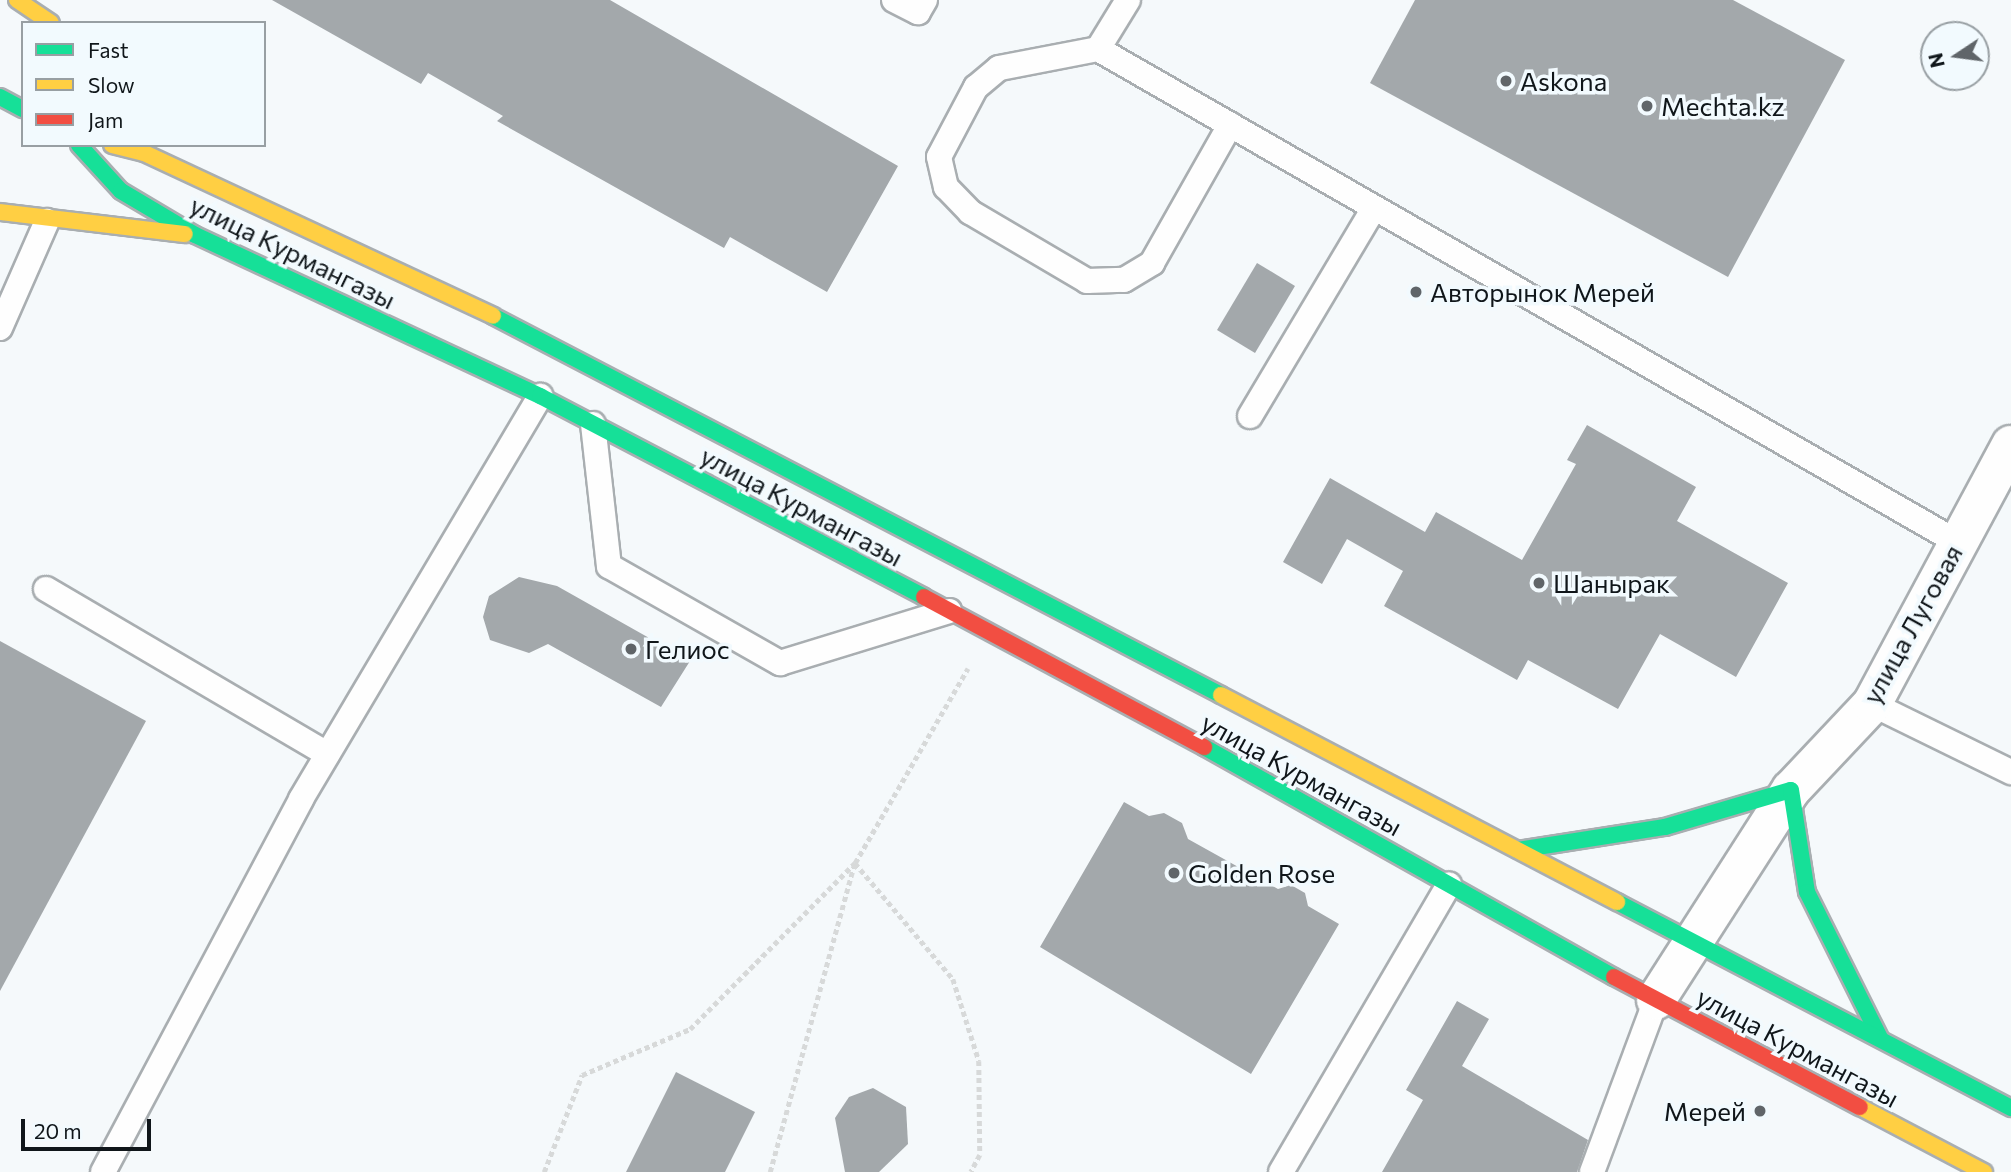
<!DOCTYPE html>
<meta charset="utf-8">
<style>
body{margin:0}
#map{position:relative;width:2011px;height:1172px;overflow:hidden;background:#f5f9fb;font-family:Commissioner,sans-serif}
div>[style]{position:absolute}
.building>*{inset:0;background:#a3a8ab}
.path>*{height:4.5px;margin-top:-2.25px;transform-origin:0;background:repeating-linear-gradient(90deg,#d7d9d9 0 5px,transparent 0 8.5px)}
.roads{filter:drop-shadow(2px 0 #a9aeb1) drop-shadow(-2px 0 #a9aeb1) drop-shadow(0 2px #a9aeb1) drop-shadow(0 -2px #a9aeb1)}
.lane>*{height:24px;margin:-12px;padding:0 12px;transform-origin:12px;border-radius:12px;background:#fefefe}
.street>*{height:38px;margin:-19px;padding:0 19px;transform-origin:19px;border-radius:19px;background:#fefefe}
.fast>*{height:16px;margin:-8px;padding:0 8px;transform-origin:8px;border-radius:8px;background:#16e098}
.slow>*{height:16px;margin:-8px;padding:0 8px;transform-origin:8px;border-radius:8px;background:#ffcf43}
.jam>*{height:16px;margin:-8px;padding:0 8px;transform-origin:8px;border-radius:8px;background:#f24e42}
.dots>*{width:19px;height:19px;translate:-50% -50%;box-sizing:border-box;border:4px solid #f2fafe;border-radius:50%}
span{translate:-50% -50%;white-space:nowrap;text-align:center;line-height:1.15;-webkit-text-stroke:7px #f2fafe;paint-order:stroke}
.poi-label{font-size:26px;color:#10161a}
.left{translate:0 -50%;text-align:left}
.right{translate:-100% -50%;text-align:right}
.street-label{font-size:26px;color:#10161a}
.legend{position:absolute;left:21px;top:21px;width:245px;height:126px;box-sizing:border-box;background:#f2fafe;border:2px solid #989fa3;margin:0;padding:9px 12px;list-style:none;font-size:21px;color:#10161a}
.legend li{display:flex;align-items:center;gap:14px;height:35px}
.legend b{width:35px;border:2px solid #989fa3}
.north{position:absolute;left:1920px;top:21px;width:70px;height:70px;box-sizing:border-box;background:#f2fafe;border:2px solid #989fa3;border-radius:50%;rotate:257deg;font-size:19px;font-weight:700;line-height:28px;text-align:center;color:#10161a}
.north::after{content:'';display:block;margin:auto;width:24px;height:32px;background:#606569;clip-path:polygon(50% 0,100% 100%,50% 72%,0 100%)}
.scale{position:absolute;left:21px;top:1119px;width:130px;height:32px;box-sizing:border-box;border:4px solid #10161a;border-top:0;padding-left:9px;font-size:21px;line-height:24px;white-space:nowrap;color:#10161a;-webkit-text-stroke:5px #f2fafe;paint-order:stroke}
</style>
<div id="map">
<div class="building">
<i style="clip-path:polygon(272px 0,610px 0,898px 166px,827px 292px,730px 237px,724px 248px,497px 121px,503px 116px,428px 73px,421px 84px)"></i>
<i style="clip-path:polygon(1415px 0,1733px 0,1845px 60px,1728px 277px,1370px 83px)"></i>
<i style="clip-path:polygon(1257px 263px,1295px 286px,1255px 353px,1217px 330px)"></i>
<i style="clip-path:polygon(1587px 425px,1696px 487px,1677px 521px,1788px 583px,1736px 677px,1660px 634px,1618px 709px,1528px 660px,1517px 680px,1384px 606px,1403px 571px,1347px 539px,1322px 584px,1283px 562px,1330px 478px,1425px 532px,1436px 512px,1522px 560px,1576px 464px,1567px 460px)"></i>
<i style="clip-path:polygon(519px 577px,557px 586px,690px 661px,661px 707px,548px 644px,529px 653px,490px 640px,483px 617px,489px 596px)"></i>
<i style="clip-path:polygon(0 641px,146px 721px,0 991px)"></i>
<i style="clip-path:polygon(1124px 802px,1149px 816px,1164px 813px,1182px 823px,1188px 839px,1278px 889px,1291px 885px,1305px 893px,1308px 906px,1339px 924px,1251px 1074px,1040px 947px)"></i>
<i style="clip-path:polygon(1457px 1001px,1489px 1019px,1462px 1066px,1588px 1140px,1577px 1172px,1382px 1172px,1423px 1100px,1406px 1090px)"></i>
<i style="clip-path:polygon(676px 1072px,755px 1112px,725px 1172px,626px 1172px)"></i>
<i style="clip-path:polygon(873px 1088px,906px 1107px,908px 1144px,879px 1172px,845px 1172px,835px 1118px,849px 1097px)"></i>
</div>
<div class="path">
<i style="left:855px;top:863px;width:152px;rotate:49.8deg"></i>
<i style="left:953px;top:979px;width:86px;rotate:72.4deg"></i>
<i style="left:979px;top:1061px;width:94px;rotate:89.4deg"></i>
<i style="left:980px;top:1155px;width:19px;rotate:118deg"></i>
<i style="left:544px;top:1172px;width:104px;rotate:-68.6deg"></i>
<i style="left:582px;top:1075px;width:117px;rotate:-23.1deg"></i>
<i style="left:690px;top:1029px;width:234px;rotate:-45.2deg"></i>
<i style="left:855px;top:863px;width:225px;rotate:-59.9deg"></i>
<i style="left:770px;top:1172px;width:319px;rotate:-74.7deg"></i>
</div>
<div class="roads">
<div class="lane">
<i style="left:894px;top:0;width:27px;rotate:27deg"></i>
<i style="left:918px;top:12px;width:14px;rotate:-60deg"></i>
<i style="left:1128px;top:0;width:57px;rotate:121.5deg"></i>
<i style="left:1098px;top:49px;width:990px;rotate:29.85deg"></i>
<i style="left:1098px;top:49px;width:101px;rotate:169.1deg"></i>
<i style="left:999px;top:68px;width:30px;rotate:140deg"></i>
<i style="left:976px;top:87px;width:79px;rotate:117.9deg"></i>
<i style="left:939px;top:157px;width:31px;rotate:77deg"></i>
<i style="left:946px;top:187px;width:35px;rotate:46deg"></i>
<i style="left:970px;top:212px;width:136px;rotate:30.5deg"></i>
<i style="left:1087px;top:281px;width:37px;rotate:-2deg"></i>
<i style="left:1124px;top:280px;width:33px;rotate:-31deg"></i>
<i style="left:1152px;top:263px;width:159px;rotate:-60.5deg"></i>
<i style="left:0;top:328px;width:117px;rotate:-66.3deg"></i>
<i style="left:1250px;top:416px;width:242px;rotate:-59.2deg"></i>
<i style="left:593px;top:424px;width:143px;rotate:83.6deg"></i>
<i style="left:609px;top:566px;width:197px;rotate:29.6deg"></i>
<i style="left:780px;top:663px;width:177px;rotate:-17.1deg"></i>
<i style="left:46px;top:589px;width:326px;rotate:30.4deg"></i>
<i style="left:1872px;top:704px;width:155px;rotate:26.1deg"></i>
<i style="left:103px;top:1172px;width:422px;rotate:-62deg"></i>
<i style="left:301px;top:799px;width:469px;rotate:-59.3deg"></i>
<i style="left:1281px;top:1172px;width:333px;rotate:-59.7deg"></i>
<i style="left:1592px;top:1172px;width:184px;rotate:-69.6deg"></i>
</div>
<div class="street">
<i style="left:1656px;top:1000px;width:250px;rotate:-57.3deg"></i>
<i style="left:1791px;top:790px;width:118px;rotate:-46.7deg"></i>
<i style="left:1872px;top:704px;width:294px;rotate:-61.8deg"></i>
</div>
<div class="fast">
<i style="left:0;top:97px;width:26px;rotate:28deg"></i>
<i style="left:79px;top:145px;width:62px;rotate:47.6deg"></i>
<i style="left:121px;top:191px;width:86px;rotate:30.7deg"></i>
<i style="left:195px;top:235px;width:381px;rotate:25deg"></i>
<i style="left:540px;top:396px;width:433px;rotate:27.6deg"></i>
<i style="left:493px;top:316px;width:821px;rotate:27.5deg"></i>
<i style="left:1204px;top:747px;width:470px;rotate:29.3deg"></i>
<i style="left:1518px;top:850px;width:149px;rotate:-8.9deg"></i>
<i style="left:1665px;top:827px;width:131px;rotate:-16.4deg"></i>
<i style="left:1791px;top:790px;width:103px;rotate:81.1deg"></i>
<i style="left:1807px;top:892px;width:163px;rotate:63.4deg"></i>
<i style="left:1617px;top:902px;width:445px;rotate:27.6deg"></i>
</div>
<div class="slow">
<i style="left:17px;top:0;width:41px;rotate:34.1deg"></i>
<i style="left:112px;top:145px;width:33px;rotate:14deg"></i>
<i style="left:144px;top:153px;width:385px;rotate:25deg"></i>
<i style="left:0;top:212px;width:186px;rotate:6.8deg"></i>
<i style="left:1221px;top:695px;width:447px;rotate:27.6deg"></i>
<i style="left:1860px;top:1107px;width:140px;rotate:27.7deg"></i>
</div>
<div class="jam">
<i style="left:924px;top:597px;width:318px;rotate:28.2deg"></i>
<i style="left:1614px;top:977px;width:278px;rotate:27.9deg"></i>
</div>
</div>
<div class="dots">
<i style="left:1506px;top:81px;background:#606569"></i>
<i style="left:1647px;top:106px;background:#606569"></i>
<i style="left:1416px;top:292px;background:#606569"></i>
<i style="left:1539px;top:583px;background:#606569"></i>
<i style="left:631px;top:649px;background:#606569"></i>
<i style="left:1174px;top:873px;background:#606569"></i>
<i style="left:1760px;top:1111px;background:#606569"></i>
</div>
<div class="poi-label">
<span class="left" style="left:1520px;top:81px">Askona</span>
<span class="left" style="left:1661px;top:106px">Mechta.kz</span>
<span class="left" style="left:1430px;top:292px">Авторынок Мерей</span>
<span class="left" style="left:1553px;top:583px">Шанырак</span>
<span class="left" style="left:645px;top:649px">Гелиос</span>
<span class="left" style="left:1188px;top:873px">Golden Rose</span>
<span class="right" style="left:1746px;top:1111px">Мерей</span>
</div>
<div class="street-label">
<span style="left:293px;top:252px;rotate:26deg">улица Курмангазы</span>
<span style="left:802px;top:506px;rotate:28deg">улица Курмангазы</span>
<span style="left:1912px;top:624px;rotate:-61deg">улица Луговая</span>
<span style="left:1302px;top:774px;rotate:29deg">улица Курмангазы</span>
<span style="left:1798px;top:1047px;rotate:28deg">улица Курмангазы</span>
</div>
<ul class="legend">
<li><b style="height:9px;background:#16e098"></b>Fast</li>
<li><b style="height:9px;background:#ffcf43"></b>Slow</li>
<li><b style="height:9px;background:#f24e42"></b>Jam</li>
</ul>
<div class="north">N</div>
<div class="scale">20 m</div>
</div>
